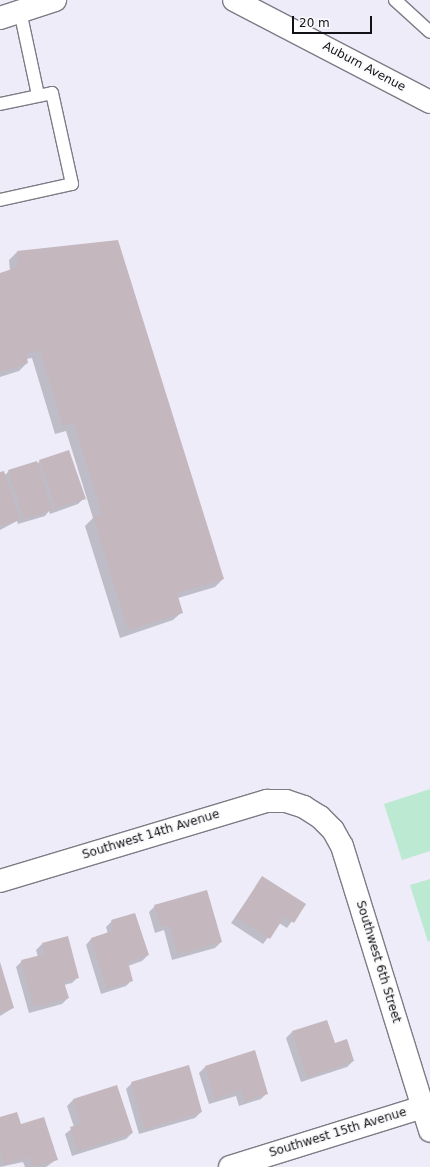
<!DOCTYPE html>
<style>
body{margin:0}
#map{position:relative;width:430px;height:1167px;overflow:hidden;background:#eeecf8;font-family:"DejaVu Sans",sans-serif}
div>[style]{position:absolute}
.green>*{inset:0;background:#bce9d1}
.shadow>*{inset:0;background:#0003}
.building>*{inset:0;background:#c4b7bd}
.roads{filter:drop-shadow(1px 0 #7d7b85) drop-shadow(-1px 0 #7d7b85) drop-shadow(0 1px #7d7b85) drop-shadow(0 -1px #7d7b85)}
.lane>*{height:12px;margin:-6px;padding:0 6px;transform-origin:6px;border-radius:6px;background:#fff}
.street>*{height:22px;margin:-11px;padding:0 11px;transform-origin:11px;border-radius:11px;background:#fff}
.secondary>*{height:22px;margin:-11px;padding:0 11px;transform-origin:11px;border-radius:11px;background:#fff}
span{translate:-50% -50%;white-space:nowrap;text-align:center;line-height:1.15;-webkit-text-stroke:4px #fbfbfd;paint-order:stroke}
.street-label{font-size:12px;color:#121115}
.scale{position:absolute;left:292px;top:16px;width:80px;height:18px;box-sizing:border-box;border:2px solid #121115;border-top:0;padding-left:5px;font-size:12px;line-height:14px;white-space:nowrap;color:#121115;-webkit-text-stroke:3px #fbfbfd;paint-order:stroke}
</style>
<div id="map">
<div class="green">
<i style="clip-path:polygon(430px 789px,430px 851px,402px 860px,384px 804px)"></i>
<i style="clip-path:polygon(430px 879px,430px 941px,428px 942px,410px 885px)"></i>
</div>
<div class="shadow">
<i style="clip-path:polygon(17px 252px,223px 579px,215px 587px,178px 598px,182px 612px,173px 620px,120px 638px,85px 526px,93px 518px,66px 431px,55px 434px,32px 358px,26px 359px,27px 363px,19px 371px,0 377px,0 274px,10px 271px,9px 260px)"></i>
<i style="clip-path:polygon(40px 461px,84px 498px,78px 504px,50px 514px,49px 511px,45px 516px,18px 524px,17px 521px,0 530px,0 473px,4px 476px,9px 471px,37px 464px)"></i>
<i style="clip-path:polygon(262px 878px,304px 904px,287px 928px,279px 923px,263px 944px,231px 923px)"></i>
<i style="clip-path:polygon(155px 906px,221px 942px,215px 948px,172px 960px,164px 930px,155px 933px,149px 912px)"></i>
<i style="clip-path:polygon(112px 921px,148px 955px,142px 961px,128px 966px,132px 980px,126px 986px,101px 994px,86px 945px,91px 939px,108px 934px,106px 927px)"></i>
<i style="clip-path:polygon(42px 944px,78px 977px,72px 983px,64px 985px,68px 998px,62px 1004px,29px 1013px,16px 967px,22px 961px,38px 957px,36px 950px)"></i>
<i style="clip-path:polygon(0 964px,13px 1008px,0 1016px)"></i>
<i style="clip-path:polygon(326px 1021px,334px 1044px,353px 1061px,347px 1067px,301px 1082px,286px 1038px,292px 1032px)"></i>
<i style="clip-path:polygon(205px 1067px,267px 1093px,261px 1099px,239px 1106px,236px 1096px,209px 1104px,199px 1073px)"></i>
<i style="clip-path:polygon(132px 1083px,201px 1112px,195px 1118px,139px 1134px,126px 1089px)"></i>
<i style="clip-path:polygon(116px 1086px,132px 1133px,126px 1139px,72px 1156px,65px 1134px,74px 1127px,67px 1106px,73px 1100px)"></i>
<i style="clip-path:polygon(0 1119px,57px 1159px,46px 1167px,25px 1167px,23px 1162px,0 1167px)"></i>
</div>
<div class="building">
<i style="clip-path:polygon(118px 240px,224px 579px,177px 593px,183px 613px,128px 630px,93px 516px,102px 514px,74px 423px,63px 426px,40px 350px,26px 354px,28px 363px,0 372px,0 273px,18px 267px,17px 251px)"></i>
<i style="clip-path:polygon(69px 450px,86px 499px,56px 508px,39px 460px)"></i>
<i style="clip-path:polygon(37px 461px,52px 510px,24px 519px,8px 470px)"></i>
<i style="clip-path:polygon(4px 471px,20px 520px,0 526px,0 472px)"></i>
<i style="clip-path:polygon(262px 876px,306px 904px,294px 923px,284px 917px,270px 939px,236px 917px)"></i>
<i style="clip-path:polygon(207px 890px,222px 942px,178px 954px,170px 925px,161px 927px,154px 905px)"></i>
<i style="clip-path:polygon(135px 913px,149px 955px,128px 962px,133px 981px,107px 989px,91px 938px,115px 930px,111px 920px)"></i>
<i style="clip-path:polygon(68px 936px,79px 978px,64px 982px,69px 998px,34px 1007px,21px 960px,45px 954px,42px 943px)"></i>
<i style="clip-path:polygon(0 962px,14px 1008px,0 1012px)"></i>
<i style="clip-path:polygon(327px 1020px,335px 1043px,347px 1039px,354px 1061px,307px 1077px,292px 1031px)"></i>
<i style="clip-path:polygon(255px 1050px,268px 1094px,245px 1101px,241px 1090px,215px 1099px,205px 1066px)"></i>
<i style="clip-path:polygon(189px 1065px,202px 1112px,145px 1129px,131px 1082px)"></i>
<i style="clip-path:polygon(117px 1085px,133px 1133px,78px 1151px,70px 1127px,81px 1124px,73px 1099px)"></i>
<i style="clip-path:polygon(17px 1112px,21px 1124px,44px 1117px,58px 1160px,32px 1167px,29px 1157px,4px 1165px,0 1152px,0 1117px)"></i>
</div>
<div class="roads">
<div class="lane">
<i style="left:395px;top:0;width:47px;rotate:42.4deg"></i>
<i style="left:20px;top:11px;width:86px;rotate:77.9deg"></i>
<i style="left:0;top:104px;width:53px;rotate:-11.9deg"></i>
<i style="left:52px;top:93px;width:93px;rotate:77.6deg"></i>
<i style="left:72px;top:184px;width:74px;rotate:167.5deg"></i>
</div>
<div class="street">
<i style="left:0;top:881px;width:279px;rotate:-16.7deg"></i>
<i style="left:267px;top:801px;width:19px"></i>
<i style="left:286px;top:801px;width:19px;rotate:18deg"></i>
<i style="left:304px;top:807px;width:19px;rotate:32deg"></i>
<i style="left:320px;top:817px;width:18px;rotate:45deg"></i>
<i style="left:333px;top:830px;width:18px;rotate:61deg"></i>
<i style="left:342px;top:846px;width:298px;rotate:72.8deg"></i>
<i style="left:230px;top:1167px;width:202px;rotate:-17.3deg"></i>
</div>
<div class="secondary">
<i style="left:234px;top:0;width:221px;rotate:27.5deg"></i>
<i style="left:0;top:18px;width:58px;rotate:-18.1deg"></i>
</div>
</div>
<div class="street-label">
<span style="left:364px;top:67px;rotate:28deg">Auburn Avenue</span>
<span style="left:151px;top:835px;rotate:-17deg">Southwest 14th Avenue</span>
<span style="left:378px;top:962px;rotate:73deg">Southwest 6th Street</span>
<span style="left:338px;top:1133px;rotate:-17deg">Southwest 15th Avenue</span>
</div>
<div class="scale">20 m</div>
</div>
